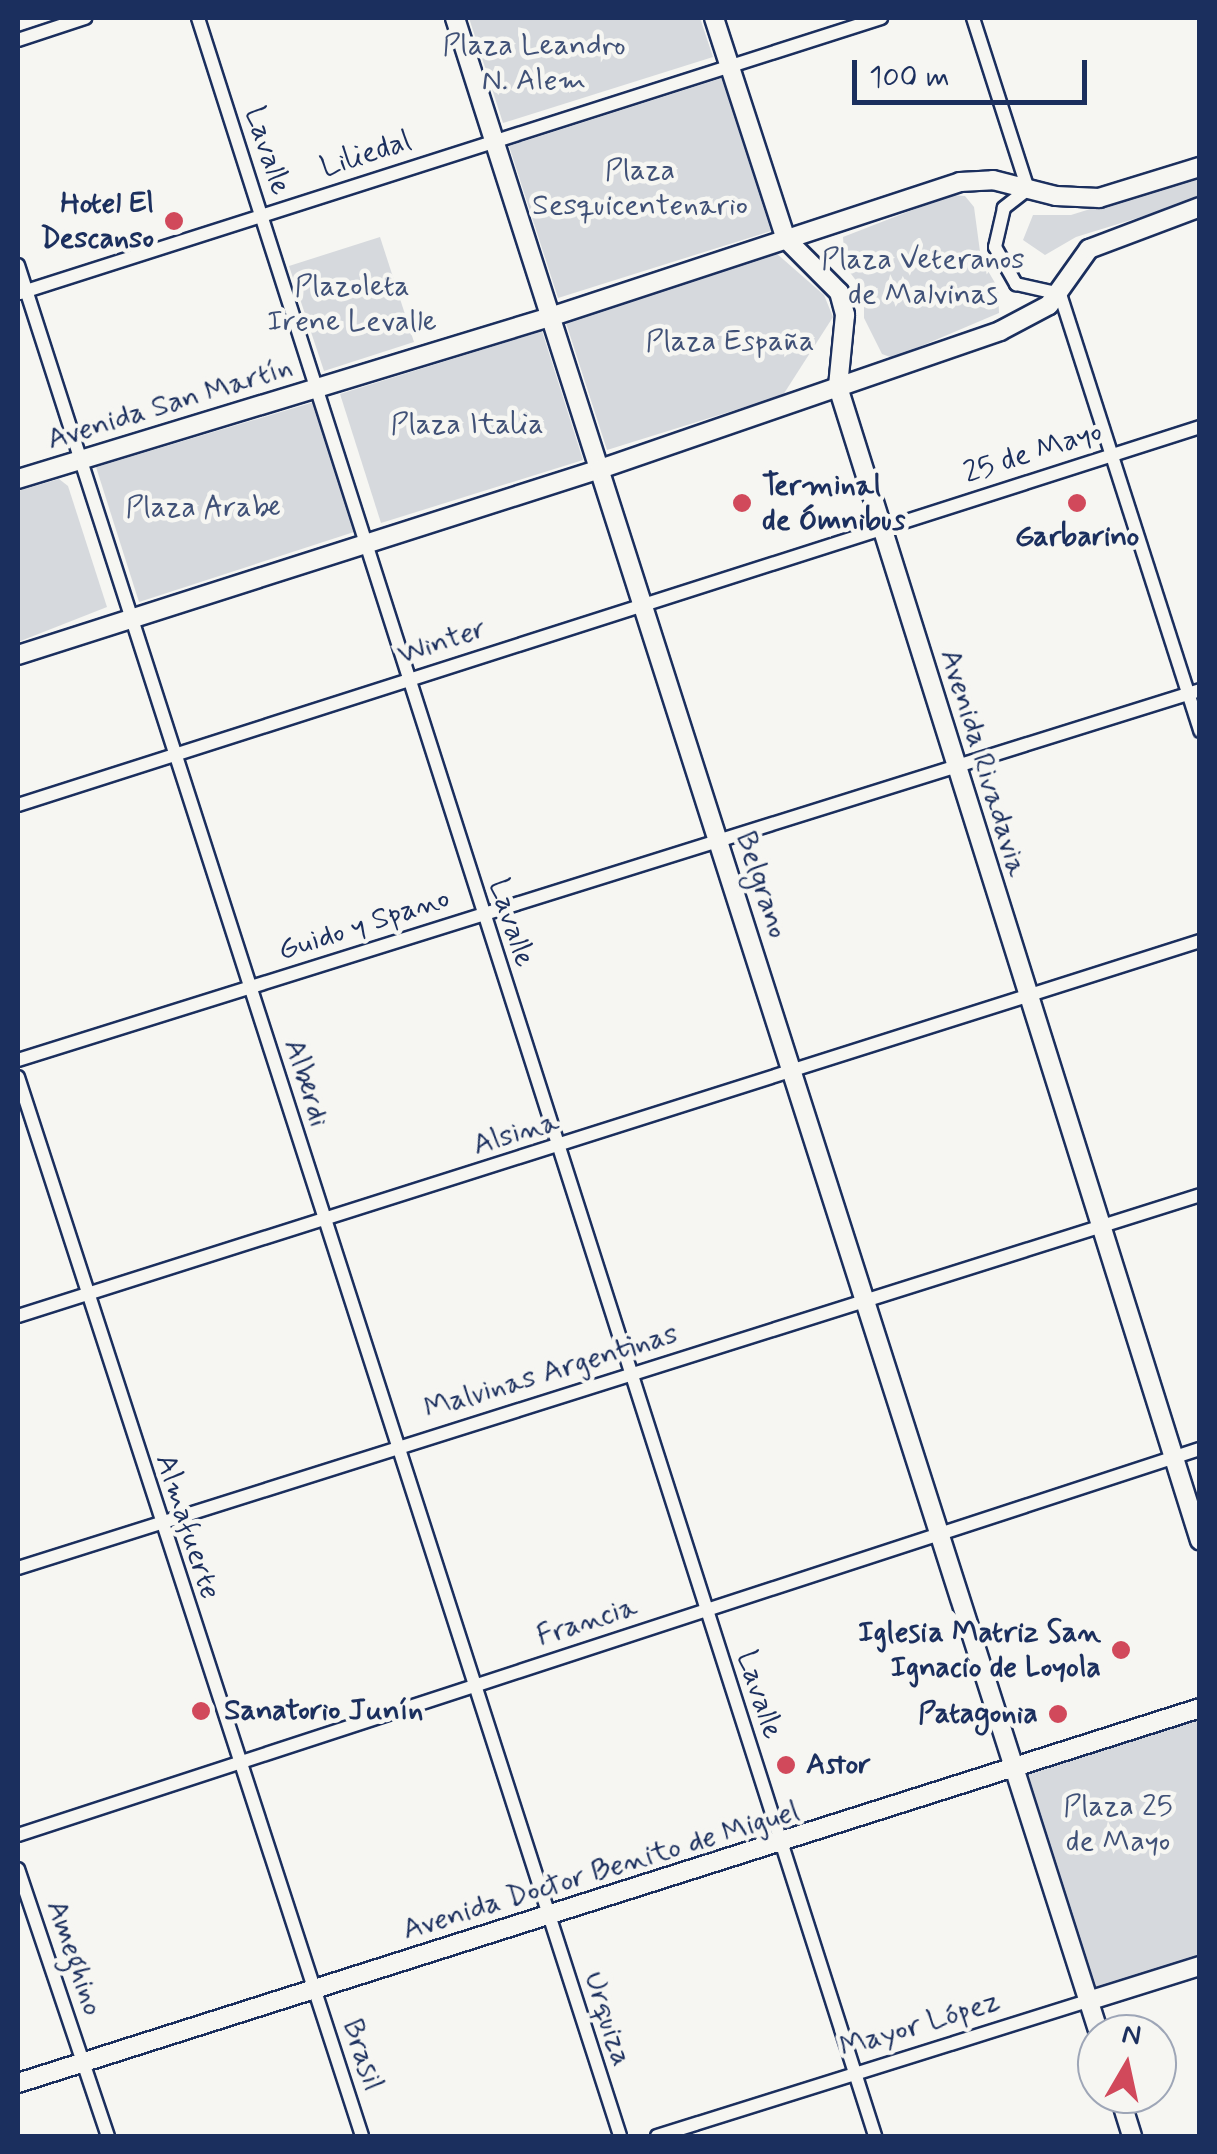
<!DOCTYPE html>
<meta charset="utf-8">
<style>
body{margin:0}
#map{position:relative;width:1217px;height:2154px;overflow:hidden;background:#f6f6f2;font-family:Mynerve,sans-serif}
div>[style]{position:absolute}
.green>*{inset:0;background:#d6d9dd}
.roads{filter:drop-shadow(2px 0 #1b2f5e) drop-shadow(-2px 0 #1b2f5e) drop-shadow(0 2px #1b2f5e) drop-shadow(0 -2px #1b2f5e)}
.street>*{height:12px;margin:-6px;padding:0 6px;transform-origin:6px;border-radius:6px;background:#f6f6f2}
.secondary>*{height:18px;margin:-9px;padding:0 9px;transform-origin:9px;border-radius:9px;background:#f6f6f2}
.dots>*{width:28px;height:28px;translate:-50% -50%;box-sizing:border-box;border:5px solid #f6f6f2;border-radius:50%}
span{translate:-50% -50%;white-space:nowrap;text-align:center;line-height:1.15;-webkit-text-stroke:9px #f6f6f2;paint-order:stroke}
.park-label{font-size:30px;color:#405177}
.street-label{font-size:30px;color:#1b2f5e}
.poi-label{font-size:30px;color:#1b2f5e;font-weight:700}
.right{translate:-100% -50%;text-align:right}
.left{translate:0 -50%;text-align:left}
.frame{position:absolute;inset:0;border:20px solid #1b2f5e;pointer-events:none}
.north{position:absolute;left:1077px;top:2014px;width:100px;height:100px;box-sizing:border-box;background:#f6f6f2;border:2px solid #9ea6b7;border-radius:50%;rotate:9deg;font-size:28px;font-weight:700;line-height:40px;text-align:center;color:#1b2f5e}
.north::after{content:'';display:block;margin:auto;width:35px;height:45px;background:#d1495b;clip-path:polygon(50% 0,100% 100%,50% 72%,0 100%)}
.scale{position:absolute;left:852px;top:60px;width:235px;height:45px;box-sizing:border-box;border:5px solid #1b2f5e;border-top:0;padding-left:12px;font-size:30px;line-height:35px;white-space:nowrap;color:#1b2f5e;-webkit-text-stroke:8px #f6f6f2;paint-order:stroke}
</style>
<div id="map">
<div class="green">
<i style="clip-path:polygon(469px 18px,700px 18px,713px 57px,503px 123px)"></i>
<i style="clip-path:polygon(722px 78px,771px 231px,558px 298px,509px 146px)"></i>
<i style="clip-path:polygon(1199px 175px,1199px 199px,1076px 237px,1045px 255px,1023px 240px,1033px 215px,1071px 215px)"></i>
<i style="clip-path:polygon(951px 195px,965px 196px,974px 207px,981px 259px,998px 288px,999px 313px,893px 358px,882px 354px,864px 318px,864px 291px,845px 266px,843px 237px)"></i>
<i style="clip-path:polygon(380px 237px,414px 342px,324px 371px,289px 266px)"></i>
<i style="clip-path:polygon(776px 253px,824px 295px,833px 317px,783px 395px,607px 450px,566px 323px)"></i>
<i style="clip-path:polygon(542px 331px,583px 460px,381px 523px,340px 394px)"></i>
<i style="clip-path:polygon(314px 402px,354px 532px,139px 602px,96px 467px)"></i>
<i style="clip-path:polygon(59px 479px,68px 486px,107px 607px,18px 642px,18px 491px)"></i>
<i style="clip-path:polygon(1199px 1708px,1199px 1966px,1088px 2001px,1013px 1770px)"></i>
</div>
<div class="roads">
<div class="street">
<i style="left:198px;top:18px;width:2224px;rotate:72.27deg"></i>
<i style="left:973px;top:18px;width:180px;rotate:72.2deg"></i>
<i style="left:1028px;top:189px;width:31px;rotate:142deg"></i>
<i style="left:1004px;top:208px;width:40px;rotate:103deg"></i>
<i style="left:995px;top:247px;width:43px;rotate:60.4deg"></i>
<i style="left:1016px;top:284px;width:45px;rotate:12.8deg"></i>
<i style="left:1060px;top:294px;width:459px;rotate:72.2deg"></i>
<i style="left:18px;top:40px;width:71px;rotate:-18.2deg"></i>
<i style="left:18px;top:265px;width:1965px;rotate:72.16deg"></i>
<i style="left:20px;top:293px;width:904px;rotate:-17.71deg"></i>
<i style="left:18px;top:805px;width:1241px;rotate:-17.73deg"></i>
<i style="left:18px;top:1060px;width:1239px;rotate:-17.38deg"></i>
<i style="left:18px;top:1077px;width:1113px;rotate:72deg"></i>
<i style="left:18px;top:1316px;width:1240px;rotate:-17.6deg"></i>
<i style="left:18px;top:1568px;width:1239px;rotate:-17.51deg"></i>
<i style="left:18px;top:1835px;width:1243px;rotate:-18.09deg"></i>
<i style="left:18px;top:1869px;width:282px;rotate:71.4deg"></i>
<i style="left:657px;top:2136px;width:452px;rotate:-17.4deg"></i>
</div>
<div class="secondary">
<i style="left:455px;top:18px;width:2116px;rotate:72.28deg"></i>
<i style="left:714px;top:18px;width:232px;rotate:72deg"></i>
<i style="left:786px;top:239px;width:75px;rotate:45deg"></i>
<i style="left:839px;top:292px;width:24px;rotate:75deg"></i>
<i style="left:845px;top:315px;width:72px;rotate:95.6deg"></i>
<i style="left:838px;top:387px;width:1209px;rotate:72.58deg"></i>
<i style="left:18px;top:479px;width:556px;rotate:-16.94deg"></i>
<i style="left:550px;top:317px;width:432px;rotate:-18.2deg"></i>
<i style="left:960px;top:182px;width:33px;rotate:-3deg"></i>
<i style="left:993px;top:180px;width:65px;rotate:14.3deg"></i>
<i style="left:1056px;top:196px;width:43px;rotate:2.7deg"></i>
<i style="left:1099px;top:198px;width:106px;rotate:-17.1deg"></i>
<i style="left:18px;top:655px;width:611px;rotate:-17.72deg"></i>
<i style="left:600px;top:469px;width:423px;rotate:-19deg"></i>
<i style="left:1000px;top:331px;width:55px;rotate:-28deg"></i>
<i style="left:1049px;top:305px;width:69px;rotate:-54.5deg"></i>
<i style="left:1089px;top:249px;width:119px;rotate:-20.7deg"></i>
<i style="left:1088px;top:2001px;width:117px;rotate:-17.4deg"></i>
<i style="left:18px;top:2083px;width:1240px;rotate:-17.6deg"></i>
<i style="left:1119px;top:2094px;width:44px;rotate:72.8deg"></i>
</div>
</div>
<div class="dots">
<i style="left:174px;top:221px;background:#d1495b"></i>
<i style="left:742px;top:503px;background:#d1495b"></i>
<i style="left:1077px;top:503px;background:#d1495b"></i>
<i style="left:1121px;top:1650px;background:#d1495b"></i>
<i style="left:201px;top:1711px;background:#d1495b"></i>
<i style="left:1058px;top:1714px;background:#d1495b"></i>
<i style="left:786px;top:1765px;background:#d1495b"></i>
</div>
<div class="park-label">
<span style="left:534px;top:63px">Plaza Leandro<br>N. Alem</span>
<span style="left:640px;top:188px">Plaza<br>Sesquicentenario</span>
<span style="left:923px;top:277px">Plaza Veteranos<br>de Malvinas</span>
<span style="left:352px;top:304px">Plazoleta<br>Irene Levalle</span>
<span style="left:730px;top:342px">Plaza España</span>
<span style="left:467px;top:425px">Plaza Italia</span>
<span style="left:203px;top:508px">Plaza Arabe</span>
<span style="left:1118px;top:1824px">Plaza 25<br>de Mayo</span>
</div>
<div class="street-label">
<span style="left:267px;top:151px;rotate:72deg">Lavalle</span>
<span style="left:366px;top:155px;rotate:-18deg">Liliedal</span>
<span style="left:170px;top:404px;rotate:-17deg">Avenida San Martín</span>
<span style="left:1033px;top:453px;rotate:-18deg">25 de Mayo</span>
<span style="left:442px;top:642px;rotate:-18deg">Winter</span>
<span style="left:983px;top:763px;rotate:73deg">Avenida Rivadavia</span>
<span style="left:761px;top:885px;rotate:72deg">Belgrano</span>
<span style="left:511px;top:923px;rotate:72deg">Lavalle</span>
<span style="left:364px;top:925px;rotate:-18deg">Guido y Spano</span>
<span style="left:306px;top:1083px;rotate:72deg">Alberdi</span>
<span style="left:516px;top:1134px;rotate:-17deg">Alsina</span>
<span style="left:551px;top:1372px;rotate:-17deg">Malvinas Argentinas</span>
<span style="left:187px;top:1527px;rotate:72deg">Almafuerte</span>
<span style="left:587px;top:1622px;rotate:-18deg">Francia</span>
<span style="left:759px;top:1695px;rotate:72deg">Lavalle</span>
<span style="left:601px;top:1871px;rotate:-17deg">Avenida Doctor Benito de Miguel</span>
<span style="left:74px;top:1958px;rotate:71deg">Ameghino</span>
<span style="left:607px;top:2019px;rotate:72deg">Urquiza</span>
<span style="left:920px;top:2025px;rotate:-17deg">Mayor López</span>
<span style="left:362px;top:2055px;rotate:72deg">Brasil</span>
</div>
<div class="poi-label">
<span class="right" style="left:154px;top:221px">Hotel El<br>Descanso</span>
<span class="left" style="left:762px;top:503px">Terminal<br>de Ómnibus</span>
<span style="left:1077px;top:537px">Garbarino</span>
<span class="right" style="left:1101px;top:1650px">Iglesia Matriz San<br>Ignacio de Loyola</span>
<span class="left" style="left:224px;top:1711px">Sanatorio Junín</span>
<span class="right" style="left:1038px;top:1714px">Patagonia</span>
<span class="left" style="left:806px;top:1765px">Astor</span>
</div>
<div class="frame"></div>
<div class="north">N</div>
<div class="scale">100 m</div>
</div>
